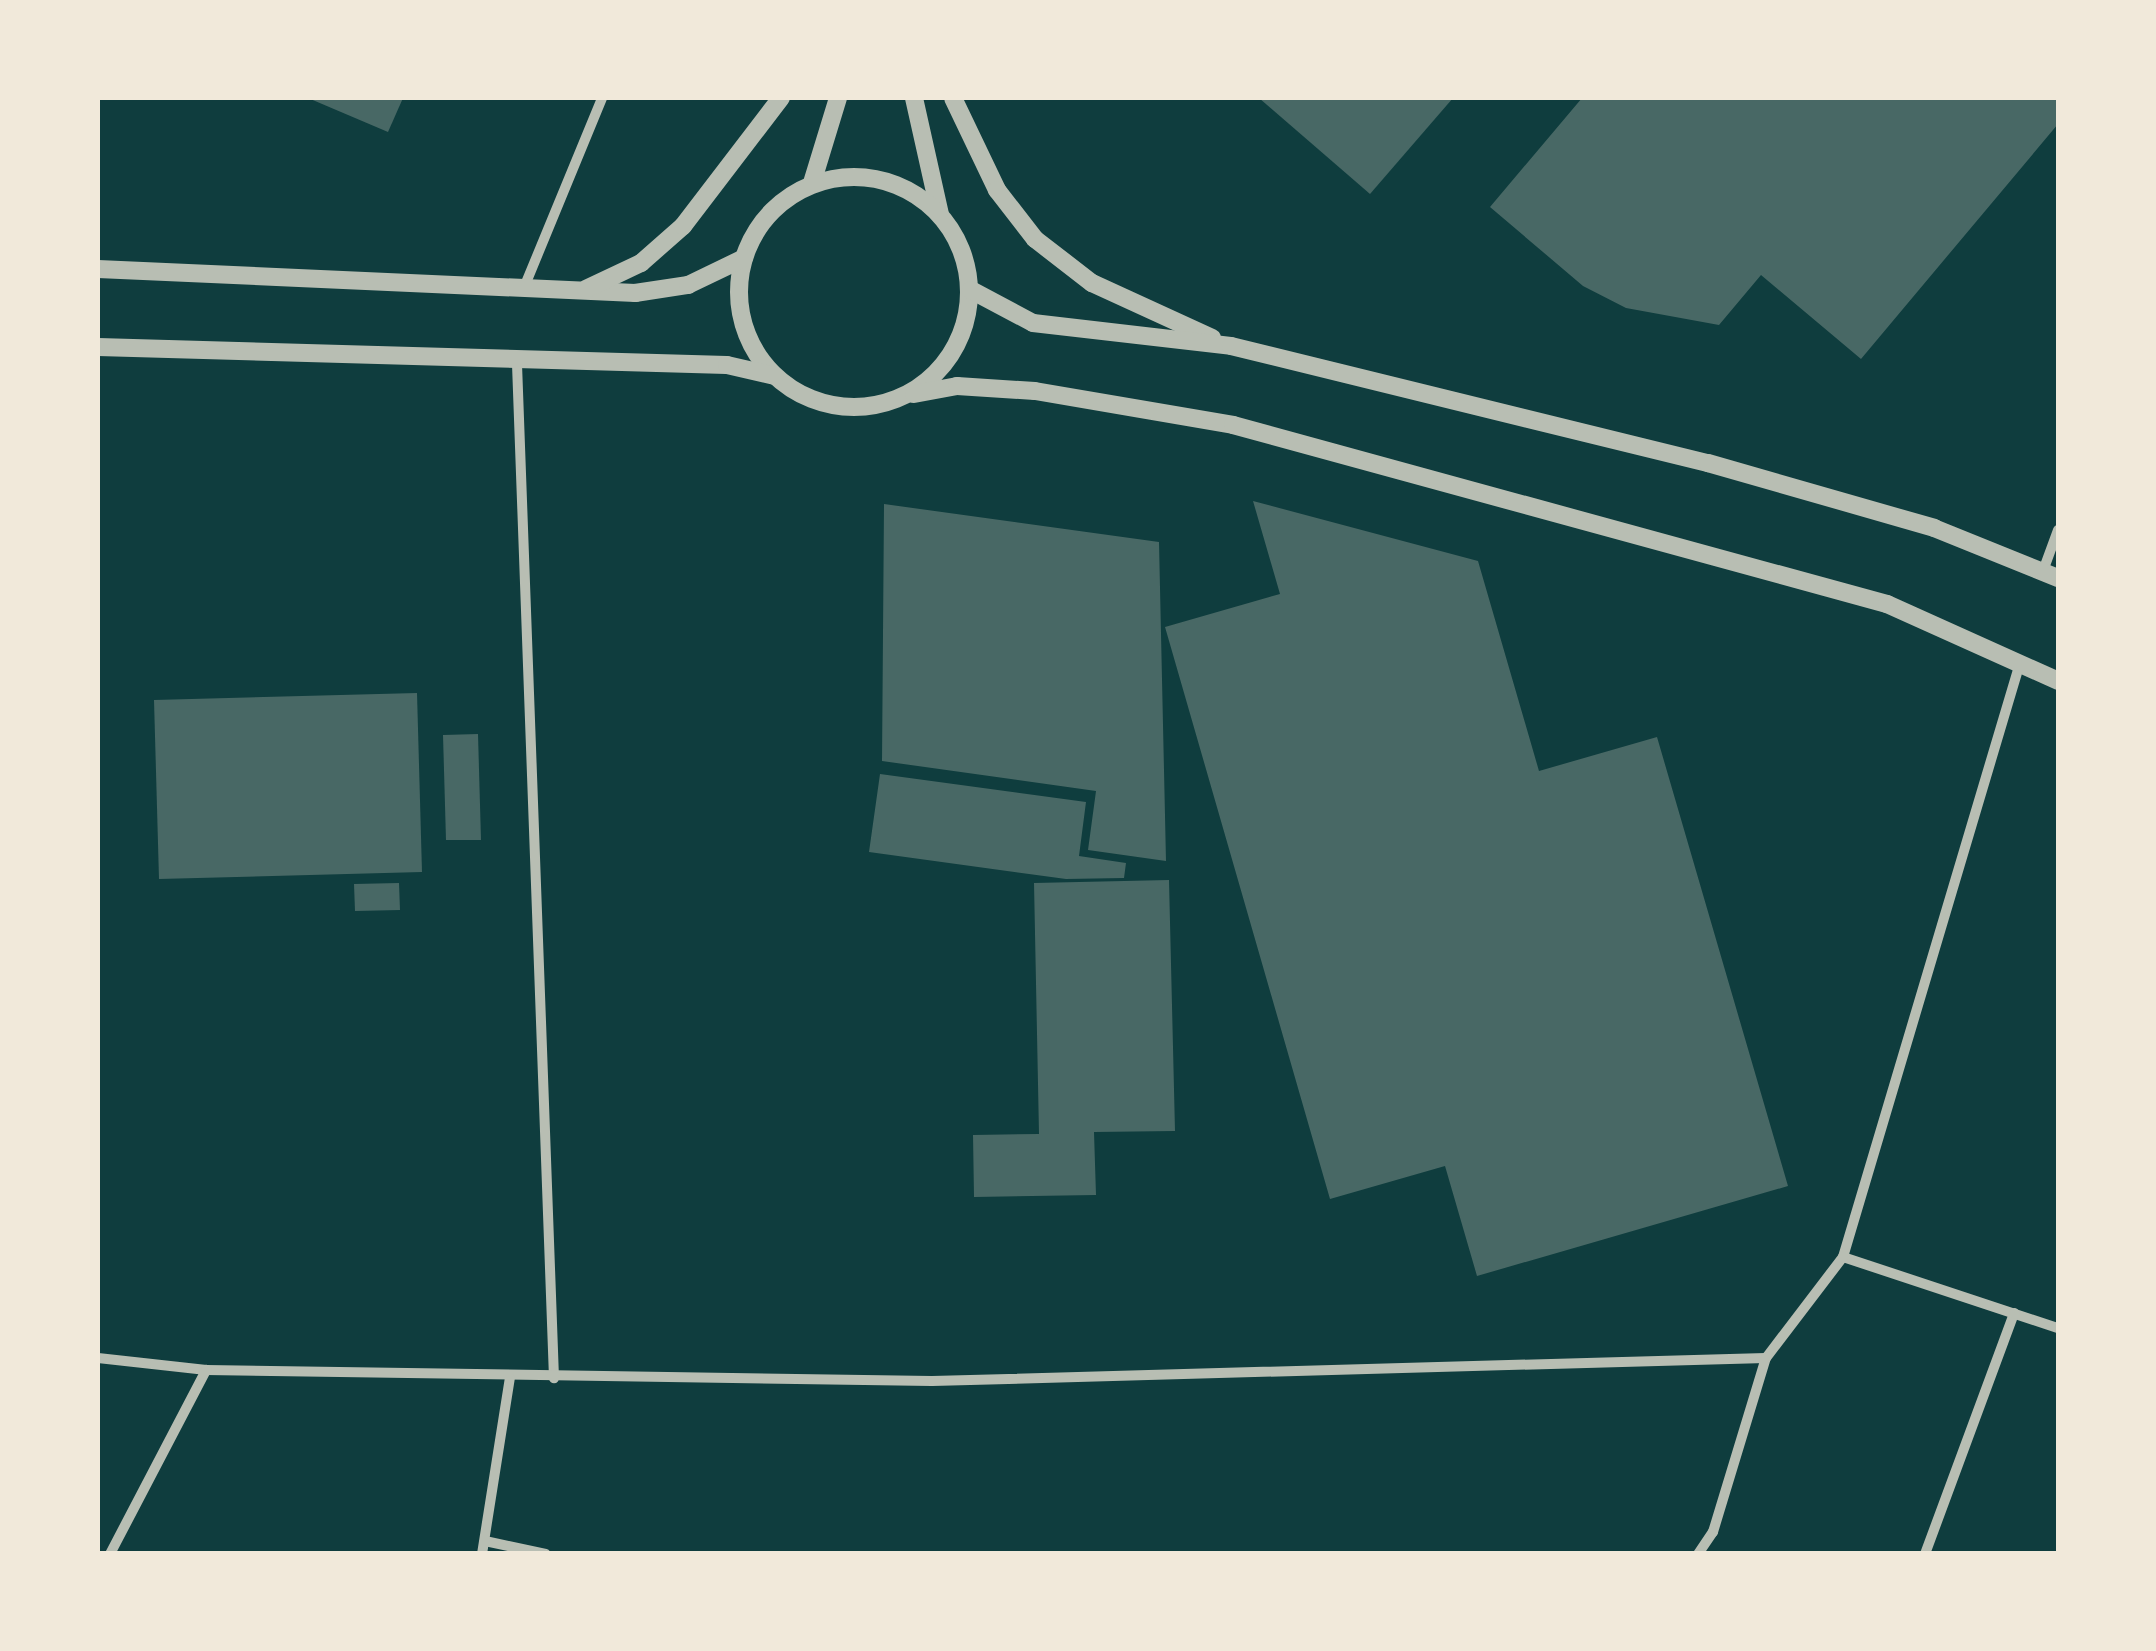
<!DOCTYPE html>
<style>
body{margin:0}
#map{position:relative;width:2156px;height:1651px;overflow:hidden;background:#0f3d3e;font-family:Commissioner,sans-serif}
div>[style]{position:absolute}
.building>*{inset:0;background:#486865}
.minor>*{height:10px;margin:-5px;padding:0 5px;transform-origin:5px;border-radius:5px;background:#b8beb3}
.tertiary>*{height:18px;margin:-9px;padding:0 9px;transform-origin:9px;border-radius:9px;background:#b8beb3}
.tertiary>.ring{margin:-9px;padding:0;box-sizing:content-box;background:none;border:18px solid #b8beb3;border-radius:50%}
span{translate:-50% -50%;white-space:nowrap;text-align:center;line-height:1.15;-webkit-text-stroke:10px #f1e9da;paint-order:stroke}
.frame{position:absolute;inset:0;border:100px solid #f1e9da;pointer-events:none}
</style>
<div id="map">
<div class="building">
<i style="clip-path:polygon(308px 98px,403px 98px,388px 132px)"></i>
<i style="clip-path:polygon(1259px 98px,1453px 98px,1370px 194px)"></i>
<i style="clip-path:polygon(1582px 98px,2058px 98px,2058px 124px,1861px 359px,1761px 275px,1719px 325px,1626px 308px,1583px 286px,1490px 207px)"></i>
<i style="clip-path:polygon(1253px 501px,1478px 561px,1539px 771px,1657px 737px,1788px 1186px,1477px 1276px,1445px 1166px,1330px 1199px,1165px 627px,1280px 594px)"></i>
<i style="clip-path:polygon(884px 504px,1159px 542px,1166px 861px,1088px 850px,1096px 791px,882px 761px)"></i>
<i style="clip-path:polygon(417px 693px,422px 872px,159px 879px,154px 700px)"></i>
<i style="clip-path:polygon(478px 734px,481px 840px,446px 840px,443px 735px)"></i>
<i style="clip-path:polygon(880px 774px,1086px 802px,1079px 856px,1126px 863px,1124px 878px,1066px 879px,869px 852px)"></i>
<i style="clip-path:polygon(1169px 880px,1175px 1131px,1094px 1132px,1096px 1195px,974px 1197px,973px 1135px,1039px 1134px,1034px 883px)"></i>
<i style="clip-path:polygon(399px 883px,400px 910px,355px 911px,354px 884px)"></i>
</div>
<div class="minor">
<i style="left:523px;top:290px;width:208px;rotate:-67.6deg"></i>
<i style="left:517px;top:364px;width:1015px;rotate:87.91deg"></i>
<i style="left:2043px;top:571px;width:44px;rotate:-69.9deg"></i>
<i style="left:1843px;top:1257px;width:226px;rotate:18.3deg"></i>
<i style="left:98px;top:1358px;width:109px;rotate:6.3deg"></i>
<i style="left:206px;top:1370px;width:726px;rotate:0.87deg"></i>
<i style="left:932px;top:1381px;width:834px;rotate:-1.58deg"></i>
<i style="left:485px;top:1541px;width:62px;rotate:12deg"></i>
<i style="left:110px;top:1554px;width:208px;rotate:-62.4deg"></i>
<i style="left:482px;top:1554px;width:178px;rotate:-81deg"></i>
<i style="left:1698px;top:1554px;width:27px;rotate:-56deg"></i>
<i style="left:1713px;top:1532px;width:182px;rotate:-73.1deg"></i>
<i style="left:1766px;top:1358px;width:127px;rotate:-52.7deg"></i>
<i style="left:1843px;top:1257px;width:620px;rotate:-73.41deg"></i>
<i style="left:1925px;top:1554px;width:257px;rotate:-69.7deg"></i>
</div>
<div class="tertiary">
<i style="left:914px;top:98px;width:119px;rotate:77.4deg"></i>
<i style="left:953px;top:98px;width:102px;rotate:64.4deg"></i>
<i style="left:997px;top:190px;width:62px;rotate:52.2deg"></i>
<i style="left:1035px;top:239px;width:72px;rotate:37.7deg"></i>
<i style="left:1092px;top:283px;width:132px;rotate:24.6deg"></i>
<i class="ring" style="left:739px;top:177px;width:212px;height:212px"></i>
<i style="left:812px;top:183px;width:89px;rotate:-73deg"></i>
<i style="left:98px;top:269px;width:538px;rotate:2.56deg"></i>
<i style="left:635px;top:293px;width:54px;rotate:-8.6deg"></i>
<i style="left:688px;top:285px;width:62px;rotate:-25.7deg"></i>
<i style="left:586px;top:289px;width:61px;rotate:-25.3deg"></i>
<i style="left:641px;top:263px;width:56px;rotate:-41.4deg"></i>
<i style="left:683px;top:226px;width:161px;rotate:-52.6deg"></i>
<i style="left:971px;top:290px;width:70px;rotate:28deg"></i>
<i style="left:1033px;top:323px;width:199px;rotate:6.6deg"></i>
<i style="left:1231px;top:346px;width:491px;rotate:13.8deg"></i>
<i style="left:1708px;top:463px;width:235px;rotate:16deg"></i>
<i style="left:1934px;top:528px;width:134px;rotate:22deg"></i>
<i style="left:98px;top:347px;width:629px;rotate:1.64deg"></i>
<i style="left:727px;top:365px;width:49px;rotate:12.9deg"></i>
<i style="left:914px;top:394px;width:44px;rotate:-10.5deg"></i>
<i style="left:957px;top:386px;width:78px;rotate:3.7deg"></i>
<i style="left:1035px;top:391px;width:201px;rotate:9.7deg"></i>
<i style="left:1233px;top:425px;width:678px;rotate:15.31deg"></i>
<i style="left:1887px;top:604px;width:188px;rotate:24.2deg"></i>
</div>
<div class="frame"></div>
</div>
